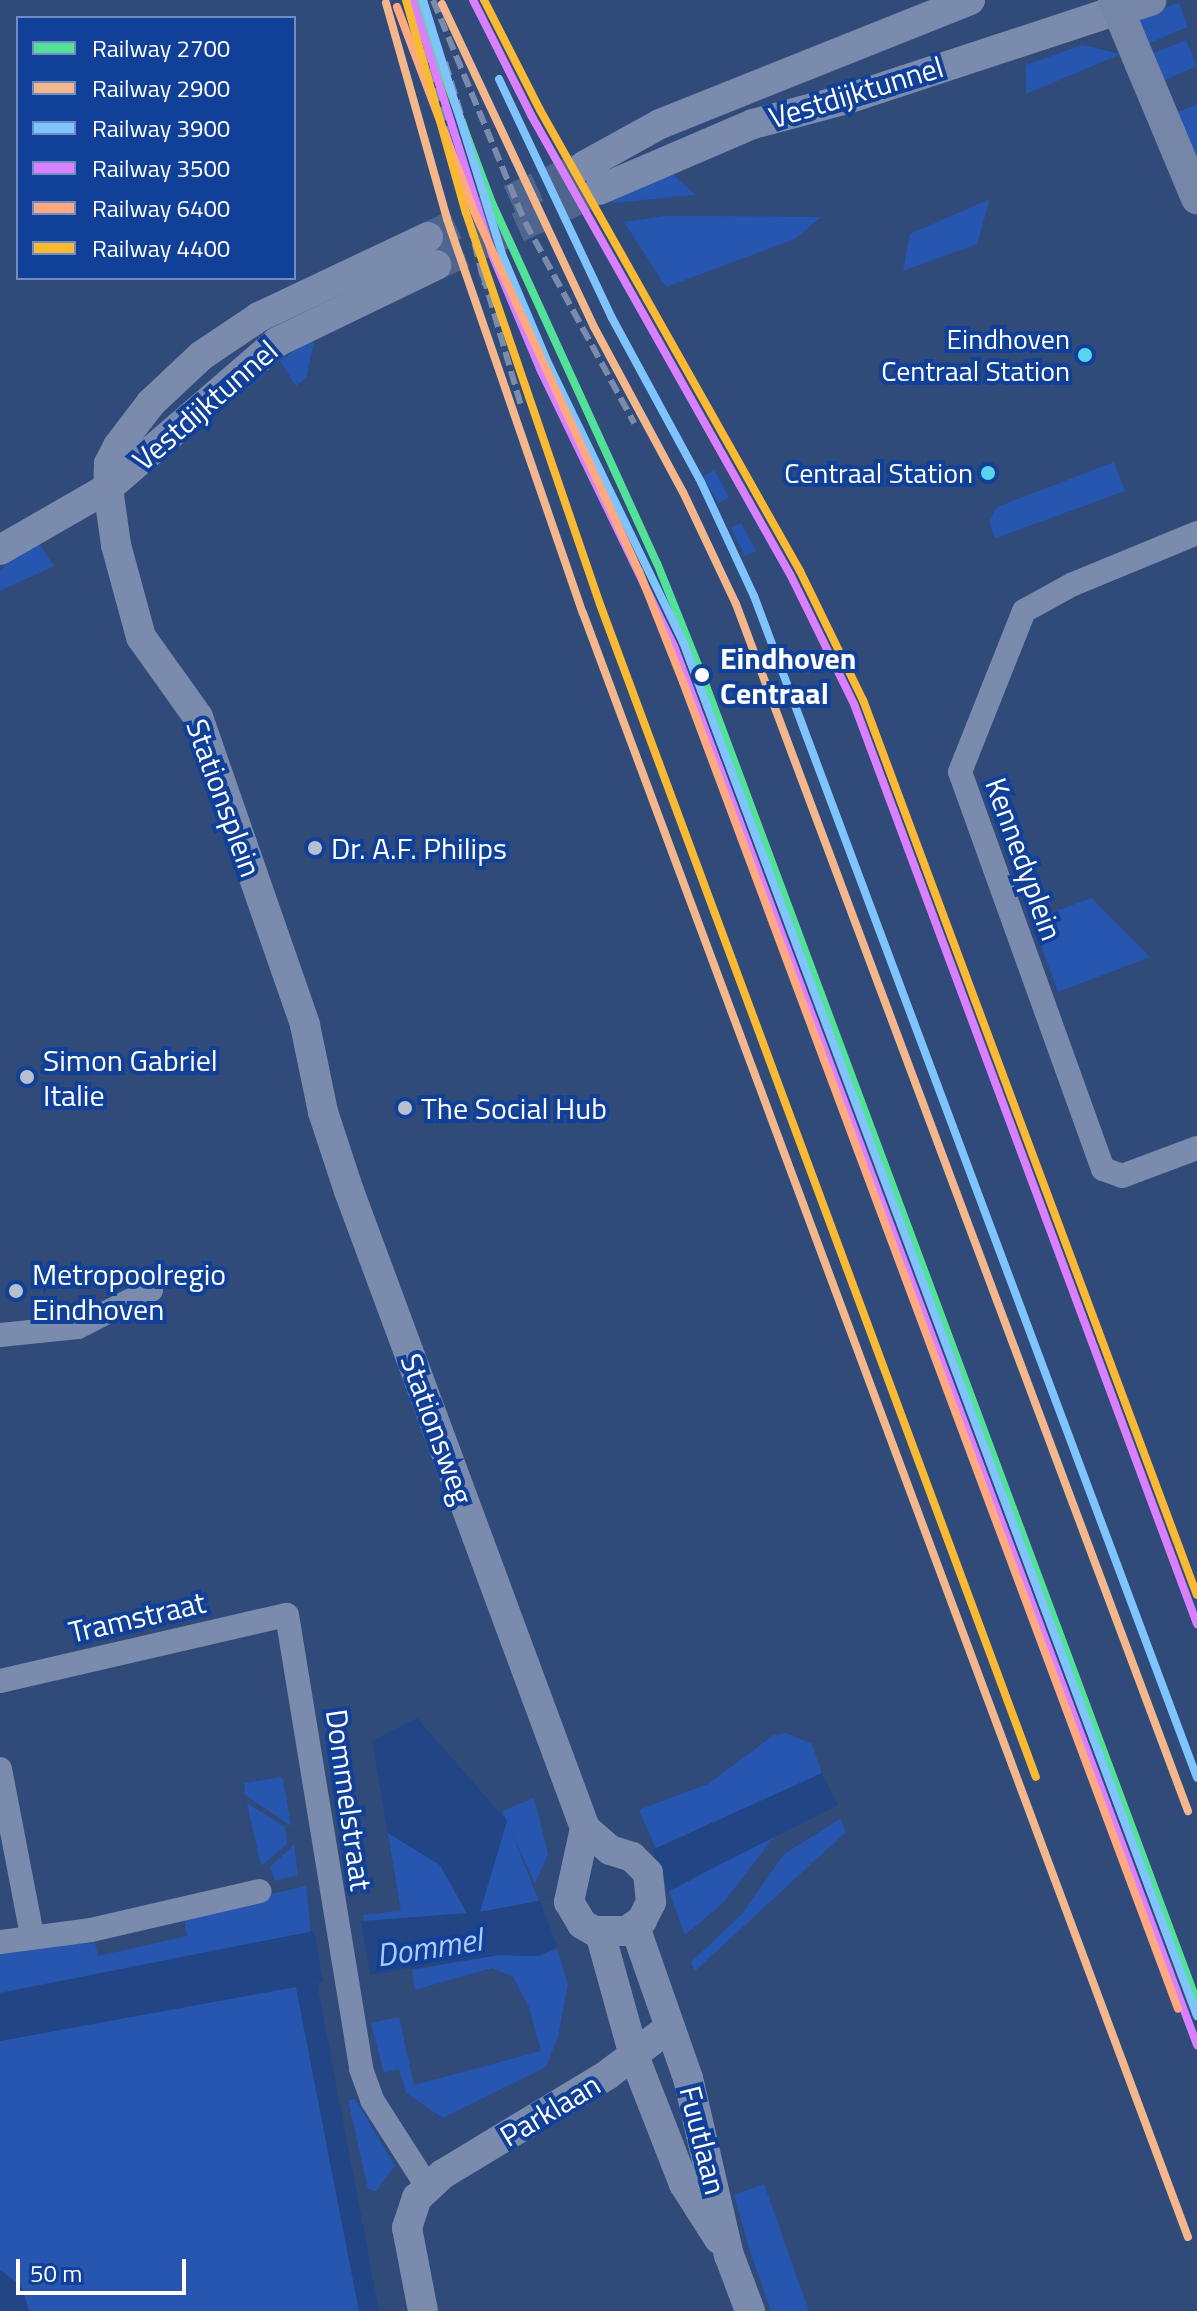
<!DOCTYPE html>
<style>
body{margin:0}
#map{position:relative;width:1197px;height:2311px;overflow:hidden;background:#304a7a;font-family:"Titillium Web",sans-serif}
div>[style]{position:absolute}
.green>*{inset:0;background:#2656b0}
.water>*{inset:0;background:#224586}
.pier>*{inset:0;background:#304a7a}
.tertiary-tunnel>*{height:30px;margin-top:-15px;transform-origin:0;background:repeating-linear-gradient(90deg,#4f658e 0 30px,transparent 0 45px)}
.minor>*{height:24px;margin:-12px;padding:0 12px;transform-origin:12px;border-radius:12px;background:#7a8bad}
.tertiary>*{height:30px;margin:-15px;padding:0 15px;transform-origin:15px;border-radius:15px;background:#7a8bad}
.secondary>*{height:32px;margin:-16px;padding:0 16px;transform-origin:16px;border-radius:16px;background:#7586a9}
.rail>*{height:6px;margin-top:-3px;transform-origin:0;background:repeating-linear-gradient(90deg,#7b8bab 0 14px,transparent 0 20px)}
.rail-1>*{height:8px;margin:-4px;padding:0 4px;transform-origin:4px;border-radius:4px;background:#53e098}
.rail-2>*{height:8px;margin:-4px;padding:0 4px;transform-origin:4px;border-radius:4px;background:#f3b78b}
.rail-3>*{height:8px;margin:-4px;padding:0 4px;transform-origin:4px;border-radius:4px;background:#80c4ff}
.rail-4>*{height:8px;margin:-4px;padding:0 4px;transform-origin:4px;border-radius:4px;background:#d880ff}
.rail-5>*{height:8px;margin:-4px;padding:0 4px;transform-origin:4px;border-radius:4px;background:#ffa980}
.rail-6>*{height:8px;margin:-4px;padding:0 4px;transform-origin:4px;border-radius:4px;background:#fab933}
.dots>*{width:22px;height:22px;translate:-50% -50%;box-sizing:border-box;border:4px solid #114099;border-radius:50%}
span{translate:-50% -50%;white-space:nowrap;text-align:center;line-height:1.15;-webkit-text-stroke:8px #114099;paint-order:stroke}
.bus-label{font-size:28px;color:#fff}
.right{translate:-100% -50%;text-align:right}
.street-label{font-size:30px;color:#fff}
.stop-label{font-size:30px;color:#fff;font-weight:700}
.left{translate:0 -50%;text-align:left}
.poi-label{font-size:30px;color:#fff}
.water-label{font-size:32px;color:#afcbfa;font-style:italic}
.legend{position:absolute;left:16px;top:16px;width:280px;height:264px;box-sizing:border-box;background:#114099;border:2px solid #708cc2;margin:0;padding:10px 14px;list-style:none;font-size:24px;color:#fff}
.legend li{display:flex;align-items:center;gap:16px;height:40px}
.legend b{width:40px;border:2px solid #708cc2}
.scale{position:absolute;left:16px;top:2259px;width:170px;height:36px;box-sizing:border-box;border:4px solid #fff;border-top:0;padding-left:10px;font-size:24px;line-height:28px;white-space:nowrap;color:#fff;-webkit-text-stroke:6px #114099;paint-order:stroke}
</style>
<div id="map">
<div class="green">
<i style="clip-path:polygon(1179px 3px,1188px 27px,1145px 45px,1133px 17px)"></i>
<i style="clip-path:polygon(1186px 40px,1197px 66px,1165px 80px,1149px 55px)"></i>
<i style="clip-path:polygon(1082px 45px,1121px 54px,1026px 94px,1026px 65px)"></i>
<i style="clip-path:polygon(1197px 104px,1197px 162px,1178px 112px)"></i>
<i style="clip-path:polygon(670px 171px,695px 195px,611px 203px,610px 201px)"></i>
<i style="clip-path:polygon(990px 199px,977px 244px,903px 271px,910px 234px)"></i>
<i style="clip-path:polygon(666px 216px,711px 216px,821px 217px,795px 239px,666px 287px,624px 222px)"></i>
<i style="clip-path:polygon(309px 340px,314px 342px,306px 378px,296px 386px,280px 361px)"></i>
<i style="clip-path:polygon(1114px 462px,1125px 491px,996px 538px,993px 535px,989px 521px,997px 507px)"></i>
<i style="clip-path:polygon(714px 470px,729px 497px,718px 503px,703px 476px)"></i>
<i style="clip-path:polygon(741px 523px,756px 551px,745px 556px,731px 528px)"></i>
<i style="clip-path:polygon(33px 535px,54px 566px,0 591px,0 571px)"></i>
<i style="clip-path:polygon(1091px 898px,1150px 957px,1058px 992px,1032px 920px)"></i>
<i style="clip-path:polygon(786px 1733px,812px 1744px,822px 1773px,657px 1851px,639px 1810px,708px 1784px,774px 1735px)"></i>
<i style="clip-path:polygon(281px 1777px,283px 1779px,291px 1826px,244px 1794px,245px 1783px)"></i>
<i style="clip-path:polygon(534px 1798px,548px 1854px,535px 1884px,502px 1811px)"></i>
<i style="clip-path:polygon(247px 1803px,285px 1827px,287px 1844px,261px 1866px)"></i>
<i style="clip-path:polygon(840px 1819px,846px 1832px,695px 1971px,691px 1962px,742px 1914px,784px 1854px)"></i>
<i style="clip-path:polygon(507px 1821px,539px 1901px,479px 1912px)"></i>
<i style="clip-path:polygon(388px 1833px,440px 1865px,467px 1914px,364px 1921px,363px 1915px,401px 1911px)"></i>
<i style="clip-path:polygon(777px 1833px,723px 1903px,685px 1935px,669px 1892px)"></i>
<i style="clip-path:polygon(294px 1845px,298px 1875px,275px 1881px,270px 1867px)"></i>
<i style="clip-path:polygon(306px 1886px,311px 1932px,0 1993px,0 1946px,95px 1943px,98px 1956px,187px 1936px,183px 1914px)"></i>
<i style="clip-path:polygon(557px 1949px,568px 1984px,558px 2037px,546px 2067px,443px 2118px,406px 2093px,399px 2069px,384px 2073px,371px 2023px,399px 2017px,414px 2085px,541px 2051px,529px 2007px,513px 1977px,492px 1968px,415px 1990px,412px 1970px,499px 1955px,539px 1956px)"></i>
<i style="clip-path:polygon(286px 1986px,296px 1987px,359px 2311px,29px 2311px,21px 2286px,0 2270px,0 2041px)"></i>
<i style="clip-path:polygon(355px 2099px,395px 2166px,376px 2191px,368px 2189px,348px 2100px)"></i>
<i style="clip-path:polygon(764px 2184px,809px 2311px,771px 2311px,751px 2254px,734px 2195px)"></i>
</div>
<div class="water">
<i style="clip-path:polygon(417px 1718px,507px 1821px,480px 1912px,539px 1901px,822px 1773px,838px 1805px,539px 1956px,499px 1955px,317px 1983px,379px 2311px,359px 2311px,296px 1987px,0 2041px,0 1993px,364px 1921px,467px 1913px,440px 1865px,388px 1833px,372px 1741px)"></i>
<i style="clip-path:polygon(0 2270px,21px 2286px,29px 2311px,0 2311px)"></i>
</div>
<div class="pier">
<i style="clip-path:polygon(652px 1849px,669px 1893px,558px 1949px,540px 1901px)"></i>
<i style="clip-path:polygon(361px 1921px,371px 1979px,324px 1987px,313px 1928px)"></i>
</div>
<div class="tertiary-tunnel">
<i style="left:428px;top:237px;width:171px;rotate:-24.5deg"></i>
<i style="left:436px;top:265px;width:179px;rotate:-24.7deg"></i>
</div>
<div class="minor">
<i style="left:1197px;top:533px;width:134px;rotate:157.6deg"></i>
<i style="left:1073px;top:584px;width:56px;rotate:151.1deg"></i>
<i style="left:1024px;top:611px;width:173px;rotate:111.7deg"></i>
<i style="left:960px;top:772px;width:422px;rotate:70.2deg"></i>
<i style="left:1103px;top:1169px;width:20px;rotate:20deg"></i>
<i style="left:1122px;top:1176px;width:80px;rotate:-20.5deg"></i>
<i style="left:0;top:1335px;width:78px;rotate:-5.9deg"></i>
<i style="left:78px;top:1327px;width:82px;rotate:-26.9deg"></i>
<i style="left:0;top:1681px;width:294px;rotate:-13deg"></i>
<i style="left:287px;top:1615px;width:460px;rotate:80.7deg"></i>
<i style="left:361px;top:2069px;width:33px;rotate:70deg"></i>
<i style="left:372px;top:2100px;width:102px;rotate:57.4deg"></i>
<i style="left:0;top:1769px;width:169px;rotate:79.1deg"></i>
<i style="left:0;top:1942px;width:92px;rotate:-7.5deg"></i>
<i style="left:91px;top:1930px;width:173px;rotate:-13deg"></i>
</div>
<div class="tertiary">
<i style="left:584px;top:166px;width:87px;rotate:-28.9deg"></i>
<i style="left:660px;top:124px;width:334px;rotate:-21.8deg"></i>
<i style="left:599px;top:190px;width:168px;rotate:-23.2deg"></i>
<i style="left:753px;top:124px;width:97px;rotate:-14.9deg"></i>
<i style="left:847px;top:99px;width:285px;rotate:-18.2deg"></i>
<i style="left:428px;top:237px;width:187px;rotate:154.7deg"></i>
<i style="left:259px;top:317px;width:70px;rotate:146.1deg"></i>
<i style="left:201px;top:356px;width:69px;rotate:136.8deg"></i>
<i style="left:151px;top:403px;width:54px;rotate:127.5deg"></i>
<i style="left:118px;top:446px;width:20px;rotate:117deg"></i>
<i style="left:109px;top:464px;width:24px;rotate:92deg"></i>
<i style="left:108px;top:488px;width:58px;rotate:82deg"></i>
<i style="left:116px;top:545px;width:95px;rotate:74.8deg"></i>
<i style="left:141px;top:637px;width:98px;rotate:54.5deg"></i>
<i style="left:198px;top:717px;width:326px;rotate:70.8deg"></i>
<i style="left:305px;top:1025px;width:89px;rotate:78.3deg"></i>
<i style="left:323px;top:1112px;width:83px;rotate:71.8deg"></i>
<i style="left:349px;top:1191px;width:679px;rotate:69.67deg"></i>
<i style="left:585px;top:1828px;width:76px;rotate:102.2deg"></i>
<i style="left:569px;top:1902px;width:26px;rotate:59deg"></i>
<i style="left:582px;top:1924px;width:14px;rotate:30deg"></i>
<i style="left:594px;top:1931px;width:33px"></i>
<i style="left:627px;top:1931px;width:19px;rotate:-36deg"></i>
<i style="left:642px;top:1920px;width:20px;rotate:-63deg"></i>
<i style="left:651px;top:1902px;width:29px;rotate:-96deg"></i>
<i style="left:648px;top:1873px;width:23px;rotate:-135deg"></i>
<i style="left:632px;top:1857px;width:23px;rotate:-162deg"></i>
<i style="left:610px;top:1850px;width:33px;rotate:-139deg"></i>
<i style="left:0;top:550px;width:125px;rotate:-29.9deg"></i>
<i style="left:108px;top:488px;width:223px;rotate:-40.8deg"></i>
<i style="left:277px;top:342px;width:177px;rotate:-25.8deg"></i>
<i style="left:635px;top:1927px;width:160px;rotate:70.7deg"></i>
<i style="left:688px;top:2078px;width:182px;rotate:77deg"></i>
<i style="left:729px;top:2255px;width:60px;rotate:69.4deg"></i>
<i style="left:600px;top:1933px;width:128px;rotate:74.5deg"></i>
<i style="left:634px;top:2056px;width:137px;rotate:68.7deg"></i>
<i style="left:684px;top:2184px;width:65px;rotate:57.5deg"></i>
<i style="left:423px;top:2311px;width:85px;rotate:-100.9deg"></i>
<i style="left:407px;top:2228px;width:32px;rotate:-72deg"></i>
<i style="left:417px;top:2198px;width:35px;rotate:-43deg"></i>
<i style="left:443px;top:2174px;width:192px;rotate:-31.1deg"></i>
<i style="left:607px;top:2075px;width:79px;rotate:-37.3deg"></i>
</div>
<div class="secondary">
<i style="left:1114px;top:0;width:215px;rotate:67.3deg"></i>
<i style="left:1118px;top:10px;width:34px;rotate:-17deg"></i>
</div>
<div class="rail">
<i style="left:433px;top:0;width:240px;rotate:67.5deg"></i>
<i style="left:525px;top:222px;width:229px;rotate:61.5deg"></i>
<i style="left:426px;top:49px;width:243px;rotate:76deg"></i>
<i style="left:445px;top:62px;width:86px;rotate:73deg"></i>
<i style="left:483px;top:275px;width:140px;rotate:73.8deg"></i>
</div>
<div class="rail-1">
<i style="left:416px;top:0;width:217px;rotate:69.5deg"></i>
<i style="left:492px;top:203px;width:396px;rotate:65.4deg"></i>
<i style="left:657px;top:563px;width:121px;rotate:68.1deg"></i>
<i style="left:702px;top:675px;width:1416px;rotate:69.54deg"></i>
</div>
<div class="rail-2">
<i style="left:386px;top:3px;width:224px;rotate:74.2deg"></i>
<i style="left:447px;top:219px;width:417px;rotate:71deg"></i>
<i style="left:583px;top:613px;width:1733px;rotate:69.57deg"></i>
<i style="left:442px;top:4px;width:357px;rotate:64.8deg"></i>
<i style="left:594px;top:327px;width:187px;rotate:61.7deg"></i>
<i style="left:683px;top:492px;width:124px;rotate:64.7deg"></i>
<i style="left:736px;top:604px;width:1289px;rotate:69.47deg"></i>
</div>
<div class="rail-3">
<i style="left:423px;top:0;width:266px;rotate:72.7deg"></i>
<i style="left:502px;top:254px;width:121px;rotate:67.1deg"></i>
<i style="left:549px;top:365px;width:308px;rotate:64.2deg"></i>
<i style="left:683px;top:642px;width:1467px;rotate:69.49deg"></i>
<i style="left:499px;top:79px;width:264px;rotate:64.7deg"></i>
<i style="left:612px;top:318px;width:187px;rotate:61.5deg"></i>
<i style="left:701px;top:482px;width:126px;rotate:65.1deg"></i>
<i style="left:754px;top:596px;width:1262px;rotate:69.45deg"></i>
</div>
<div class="rail-4">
<i style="left:413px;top:0;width:269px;rotate:72.7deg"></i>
<i style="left:493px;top:257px;width:121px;rotate:67.2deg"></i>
<i style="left:540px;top:369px;width:308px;rotate:64.2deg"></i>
<i style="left:674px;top:646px;width:1494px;rotate:69.5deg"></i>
<i style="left:473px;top:0;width:129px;rotate:63.2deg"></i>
<i style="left:531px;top:115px;width:529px;rotate:60.58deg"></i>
<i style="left:791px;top:576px;width:143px;rotate:63.8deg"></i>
<i style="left:854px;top:704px;width:982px;rotate:69.55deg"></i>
</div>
<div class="rail-5">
<i style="left:397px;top:7px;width:218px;rotate:69.3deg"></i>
<i style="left:474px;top:211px;width:396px;rotate:65.4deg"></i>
<i style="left:639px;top:571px;width:119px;rotate:68.4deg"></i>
<i style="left:683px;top:682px;width:1416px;rotate:69.54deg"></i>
</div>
<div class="rail-6">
<i style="left:406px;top:0;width:221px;rotate:74.3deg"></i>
<i style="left:466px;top:213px;width:416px;rotate:71.1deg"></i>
<i style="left:601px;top:607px;width:1248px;rotate:69.61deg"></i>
<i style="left:484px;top:0;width:123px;rotate:63deg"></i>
<i style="left:540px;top:110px;width:529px;rotate:60.58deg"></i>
<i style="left:800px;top:571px;width:144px;rotate:64deg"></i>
<i style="left:863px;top:700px;width:955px;rotate:69.54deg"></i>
</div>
<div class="dots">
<i style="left:1085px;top:355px;background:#5ad5f0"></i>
<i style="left:988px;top:473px;background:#5ad5f0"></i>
<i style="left:702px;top:675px;background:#fff"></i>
<i style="left:315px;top:848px;background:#b7c0d0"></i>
<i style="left:27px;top:1077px;background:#b7c0d0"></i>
<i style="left:405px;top:1108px;background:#b7c0d0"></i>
<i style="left:16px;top:1291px;background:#b7c0d0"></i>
</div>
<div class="bus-label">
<span class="right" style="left:1070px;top:355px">Eindhoven<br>Centraal Station</span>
<span class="right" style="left:973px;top:473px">Centraal Station</span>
</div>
<div class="street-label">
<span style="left:856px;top:92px;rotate:-17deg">Vestdijktunnel</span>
<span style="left:205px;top:405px;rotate:-41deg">Vestdijktunnel</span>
<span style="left:224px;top:798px;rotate:70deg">Stationsplein</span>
<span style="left:1024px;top:859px;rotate:70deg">Kennedyplein</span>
<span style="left:437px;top:1429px;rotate:70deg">Stationsweg</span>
<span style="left:137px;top:1617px;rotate:-13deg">Tramstraat</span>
<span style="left:349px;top:1800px;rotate:82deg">Dommelstraat</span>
<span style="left:550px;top:2110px;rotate:-31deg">Parklaan</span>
<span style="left:703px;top:2140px;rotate:76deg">Fuutlaan</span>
</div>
<div class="stop-label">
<span class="left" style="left:720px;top:675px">Eindhoven<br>Centraal</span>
</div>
<div class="poi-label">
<span class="left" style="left:331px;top:848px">Dr. A.F. Philips</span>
<span class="left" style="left:43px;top:1077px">Simon Gabriel<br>Italie</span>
<span class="left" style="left:421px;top:1108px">The Social Hub</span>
<span class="left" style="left:32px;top:1291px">Metropoolregio<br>Eindhoven</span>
</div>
<div class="water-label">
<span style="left:429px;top:1947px;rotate:-9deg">Dommel</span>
</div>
<ul class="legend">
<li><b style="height:10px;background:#53e098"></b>Railway 2700</li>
<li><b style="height:10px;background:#f3b78b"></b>Railway 2900</li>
<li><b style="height:10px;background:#80c4ff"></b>Railway 3900</li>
<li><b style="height:10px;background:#d880ff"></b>Railway 3500</li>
<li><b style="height:10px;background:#ffa980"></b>Railway 6400</li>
<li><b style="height:10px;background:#fab933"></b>Railway 4400</li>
</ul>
<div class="scale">50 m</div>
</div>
